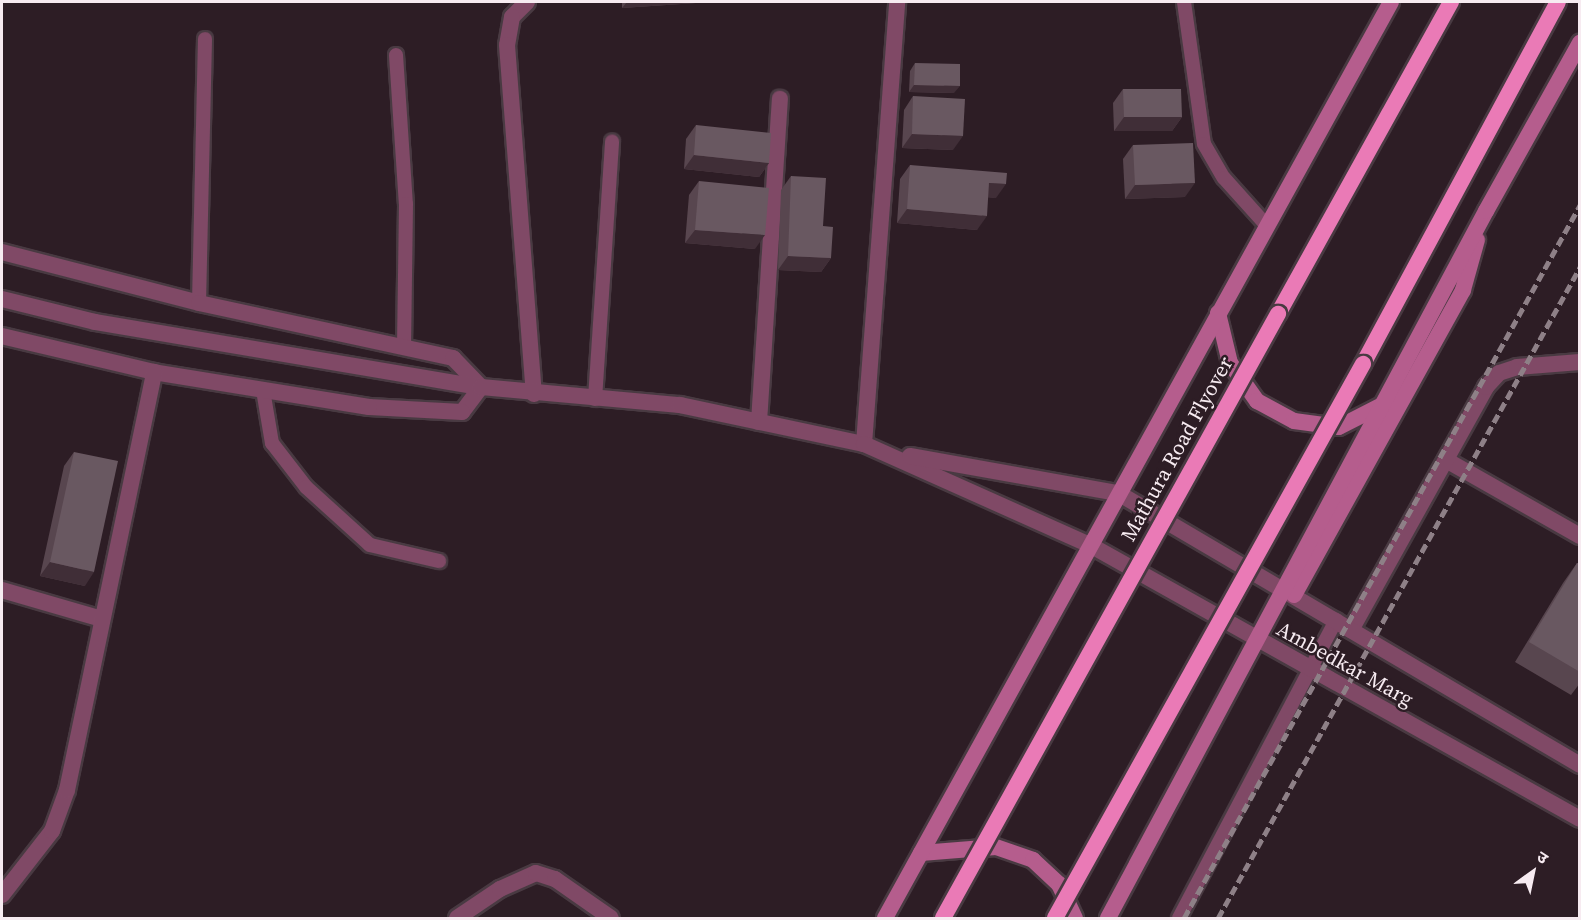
<!DOCTYPE html>
<meta charset="utf-8">
<style>
body{margin:0}
#map{position:relative;width:1581px;height:920px;overflow:hidden;background:#2d1d25;font-family:"Source Serif 4","Noto Sans Devanagari",serif}
div>[style]{position:absolute}
.roads{filter:drop-shadow(2px 0 #493a42) drop-shadow(-2px 0 #493a42) drop-shadow(0 2px #493a42) drop-shadow(0 -2px #493a42)}
.service>*{height:14px;margin:-7px;padding:0 7px;transform-origin:7px;border-radius:7px;background:#804966}
.minor>*{height:16px;margin:-8px;padding:0 8px;transform-origin:8px;border-radius:8px;background:#804966}
.tertiary>*{height:16px;margin:-8px;padding:0 8px;transform-origin:8px;border-radius:8px;background:#804966}
.secondary>*{height:16px;margin:-8px;padding:0 8px;transform-origin:8px;border-radius:8px;background:#b55d8d}
.trunk>*{height:16px;margin:-8px;padding:0 8px;transform-origin:8px;border-radius:8px;background:#ea7ab6}
.rail>*{height:4.5px;margin-top:-2.25px;transform-origin:0;background:repeating-linear-gradient(90deg,#8e8087 0 9px,transparent 0 13.5px)}
.bridges{filter:drop-shadow(2px 0 #493a42) drop-shadow(-2px 0 #493a42) drop-shadow(0 2px #493a42) drop-shadow(0 -2px #493a42)}
.trunk-bridge>*{height:16px;margin:-8px;padding:0 8px;transform-origin:8px;border-radius:8px;background:#ea7ab6}
.wall>*{inset:0;background:#58464f}
.shaded-wall>*{inset:0;background:#402e37}
.building>*{inset:0;background:#695861}
span{translate:-50% -50%;white-space:nowrap;text-align:center;line-height:1.15;-webkit-text-stroke:5px #2d1d25;paint-order:stroke}
.street-label{font-size:21px;color:#f7ebf1}
.frame{position:absolute;inset:0;border:3px solid #f7ebf1;pointer-events:none}
.north{position:absolute;left:1503px;top:842px;width:60px;height:60px;-webkit-text-stroke:4px #2d1d25;paint-order:stroke;rotate:33deg;font-size:16px;font-weight:700;line-height:24px;text-align:center;color:#f7ebf1}
.north::after{content:'';display:block;margin:auto;width:21px;height:27px;background:#f7ebf1;clip-path:polygon(50% 0,100% 100%,50% 72%,0 100%)}
</style>
<div id="map">
<div class="roads">
<div class="service">
<i style="left:1184px;top:2px;width:143px;rotate:82deg"></i>
<i style="left:1204px;top:144px;width:39px;rotate:60deg"></i>
<i style="left:1224px;top:178px;width:64px;rotate:48.1deg"></i>
<i style="left:396px;top:55px;width:149px;rotate:86.2deg"></i>
<i style="left:406px;top:204px;width:143px;rotate:90.8deg"></i>
<i style="left:199px;top:303px;width:264px;rotate:-88.7deg"></i>
<i style="left:263px;top:390px;width:54px;rotate:80.4deg"></i>
<i style="left:272px;top:443px;width:56px;rotate:52.3deg"></i>
<i style="left:306px;top:487px;width:86px;rotate:42.2deg"></i>
<i style="left:370px;top:545px;width:71px;rotate:13.1deg"></i>
<i style="left:595px;top:399px;width:258px;rotate:-86.2deg"></i>
<i style="left:1179px;top:918px;width:337px;rotate:-62.2deg"></i>
</div>
<div class="minor">
<i style="left:527px;top:2px;width:21px;rotate:135deg"></i>
<i style="left:512px;top:17px;width:28px;rotate:100deg"></i>
<i style="left:507px;top:45px;width:350px;rotate:85.6deg"></i>
<i style="left:2px;top:252px;width:203px;rotate:14.5deg"></i>
<i style="left:199px;top:303px;width:260px;rotate:12.2deg"></i>
<i style="left:453px;top:358px;width:40px;rotate:46deg"></i>
<i style="left:481px;top:387px;width:31px;rotate:127deg"></i>
<i style="left:462px;top:412px;width:93px;rotate:-176.9deg"></i>
<i style="left:369px;top:407px;width:218px;rotate:-170.8deg"></i>
<i style="left:154px;top:372px;width:156px;rotate:-166.7deg"></i>
<i style="left:759px;top:422px;width:324px;rotate:-86.3deg"></i>
<i style="left:864px;top:444px;width:443px;rotate:-85.7deg"></i>
<i style="left:1446px;top:460px;width:154px;rotate:29.6deg"></i>
<i style="left:2px;top:590px;width:104px;rotate:16.2deg"></i>
<i style="left:1351px;top:630px;width:278px;rotate:-60.9deg"></i>
<i style="left:1486px;top:387px;width:19px;rotate:-47deg"></i>
<i style="left:1499px;top:373px;width:19px;rotate:-18deg"></i>
<i style="left:1517px;top:367px;width:63px;rotate:-4.5deg"></i>
<i style="left:2px;top:895px;width:81px;rotate:-52deg"></i>
<i style="left:52px;top:831px;width:44px;rotate:-69.9deg"></i>
<i style="left:67px;top:790px;width:427px;rotate:-78.2deg"></i>
<i style="left:457px;top:918px;width:52px;rotate:-34deg"></i>
<i style="left:500px;top:889px;width:39px;rotate:-24deg"></i>
<i style="left:536px;top:873px;width:20px;rotate:18deg"></i>
<i style="left:555px;top:879px;width:68px;rotate:34.9deg"></i>
</div>
<div class="tertiary">
<i style="left:2px;top:299px;width:96px;rotate:13.9deg"></i>
<i style="left:95px;top:322px;width:391px;rotate:9.6deg"></i>
<i style="left:481px;top:387px;width:200px;rotate:5.2deg"></i>
<i style="left:680px;top:405px;width:188px;rotate:12deg"></i>
<i style="left:864px;top:444px;width:248px;rotate:24.1deg"></i>
<i style="left:1090px;top:545px;width:561px;rotate:29.21deg"></i>
<i style="left:910px;top:456px;width:211px;rotate:10.1deg"></i>
<i style="left:1118px;top:493px;width:536px;rotate:30.49deg"></i>
</div>
<div class="secondary">
<i style="left:1218px;top:313px;width:51px;rotate:76.5deg"></i>
<i style="left:1230px;top:363px;width:47px;rotate:54.6deg"></i>
<i style="left:1257px;top:401px;width:42px;rotate:28.4deg"></i>
<i style="left:1294px;top:421px;width:45px;rotate:7.6deg"></i>
<i style="left:1339px;top:427px;width:46px;rotate:-27.1deg"></i>
<i style="left:1294px;top:595px;width:349px;rotate:-61deg"></i>
<i style="left:1463px;top:290px;width:52px;rotate:-74.4deg"></i>
<i style="left:921px;top:853px;width:75px;rotate:-4.6deg"></i>
<i style="left:996px;top:847px;width:39px;rotate:19deg"></i>
<i style="left:1033px;top:860px;width:35px;rotate:43deg"></i>
<i style="left:1059px;top:884px;width:38px;rotate:65deg"></i>
<i style="left:885px;top:918px;width:1046px;rotate:-61.08deg"></i>
<i style="left:1108px;top:918px;width:802px;rotate:-61.87deg"></i>
<i style="left:1486px;top:211px;width:193px;rotate:-60.8deg"></i>
</div>
<div class="trunk">
<i style="left:1278px;top:314px;width:357px;rotate:-61deg"></i>
<i style="left:1363px;top:364px;width:411px;rotate:-61.7deg"></i>
</div>
</div>
<div class="rail">
<i style="left:1184px;top:918px;width:816px;rotate:-60.95deg"></i>
<i style="left:1218px;top:918px;width:745px;rotate:-60.92deg"></i>
</div>
<div class="bridges">
<div class="trunk-bridge">
<i style="left:943px;top:918px;width:691px;rotate:-60.99deg"></i>
<i style="left:1055px;top:918px;width:634px;rotate:-60.93deg"></i>
</div>
</div>
<div class="wall">
<i style="clip-path:polygon(622px 2px,697px 2px,696px 3px,622px 8px)"></i>
<i style="clip-path:polygon(915px 63px,954px 93px,909px 92px,910px 71px)"></i>
<i style="clip-path:polygon(1123px 89px,1182px 117px,1172px 131px,1114px 131px,1113px 103px)"></i>
<i style="clip-path:polygon(913px 96px,953px 150px,902px 148px,904px 110px)"></i>
<i style="clip-path:polygon(696px 125px,769px 163px,759px 177px,684px 169px,686px 139px)"></i>
<i style="clip-path:polygon(1133px 145px,1185px 197px,1125px 199px,1123px 159px)"></i>
<i style="clip-path:polygon(910px 165px,996px 198px,988px 197px,977px 230px,897px 223px,900px 179px)"></i>
<i style="clip-path:polygon(791px 176px,823px 226px,831px 258px,821px 272px,778px 270px,781px 190px)"></i>
<i style="clip-path:polygon(699px 181px,755px 249px,685px 243px,689px 195px)"></i>
<i style="clip-path:polygon(74px 452px,85px 586px,40px 576px,64px 466px)"></i>
<i style="clip-path:polygon(1577px 563px,1580px 564px,1580px 683px,1571px 695px,1515px 662px,1563px 583px)"></i>
</div>
<div class="shaded-wall">
<i style="clip-path:polygon(627px 2px,697px 2px,696px 3px,622px 8px)"></i>
<i style="clip-path:polygon(914px 85px,960px 86px,954px 93px,909px 92px)"></i>
<i style="clip-path:polygon(1124px 117px,1182px 117px,1172px 131px,1114px 131px)"></i>
<i style="clip-path:polygon(912px 134px,963px 136px,953px 150px,902px 148px)"></i>
<i style="clip-path:polygon(694px 155px,769px 163px,759px 177px,684px 169px)"></i>
<i style="clip-path:polygon(989px 183px,1006px 184px,996px 198px,979px 197px)"></i>
<i style="clip-path:polygon(1195px 183px,1185px 197px,1125px 199px,1135px 185px)"></i>
<i style="clip-path:polygon(907px 209px,987px 216px,977px 230px,897px 223px)"></i>
<i style="clip-path:polygon(695px 230px,765px 235px,755px 249px,685px 243px)"></i>
<i style="clip-path:polygon(788px 256px,831px 258px,821px 272px,778px 270px)"></i>
<i style="clip-path:polygon(50px 562px,94px 572px,85px 586px,40px 576px)"></i>
</div>
<div class="building">
<i style="clip-path:polygon(915px 63px,960px 64px,960px 86px,914px 85px)"></i>
<i style="clip-path:polygon(1123px 89px,1181px 89px,1182px 117px,1124px 117px)"></i>
<i style="clip-path:polygon(913px 96px,965px 99px,963px 136px,912px 134px)"></i>
<i style="clip-path:polygon(696px 125px,771px 133px,769px 163px,694px 155px)"></i>
<i style="clip-path:polygon(1193px 143px,1195px 183px,1135px 185px,1133px 145px)"></i>
<i style="clip-path:polygon(910px 165px,1007px 173px,1006px 184px,989px 183px,987px 216px,907px 209px)"></i>
<i style="clip-path:polygon(791px 176px,826px 178px,823px 226px,833px 227px,831px 258px,788px 256px)"></i>
<i style="clip-path:polygon(699px 181px,769px 188px,765px 235px,695px 230px)"></i>
<i style="clip-path:polygon(74px 452px,118px 461px,94px 572px,50px 562px)"></i>
<i style="clip-path:polygon(1577px 563px,1580px 564px,1580px 672px,1529px 642px)"></i>
</div>
<div class="street-label">
<span style="left:1177px;top:449px;rotate:-61deg">Mathura Road Flyover</span>
<span style="left:1345px;top:664px;rotate:29deg">Ambedkar Marg</span>
</div>
<div class="frame"></div>
<div class="north">उ</div>
</div>
